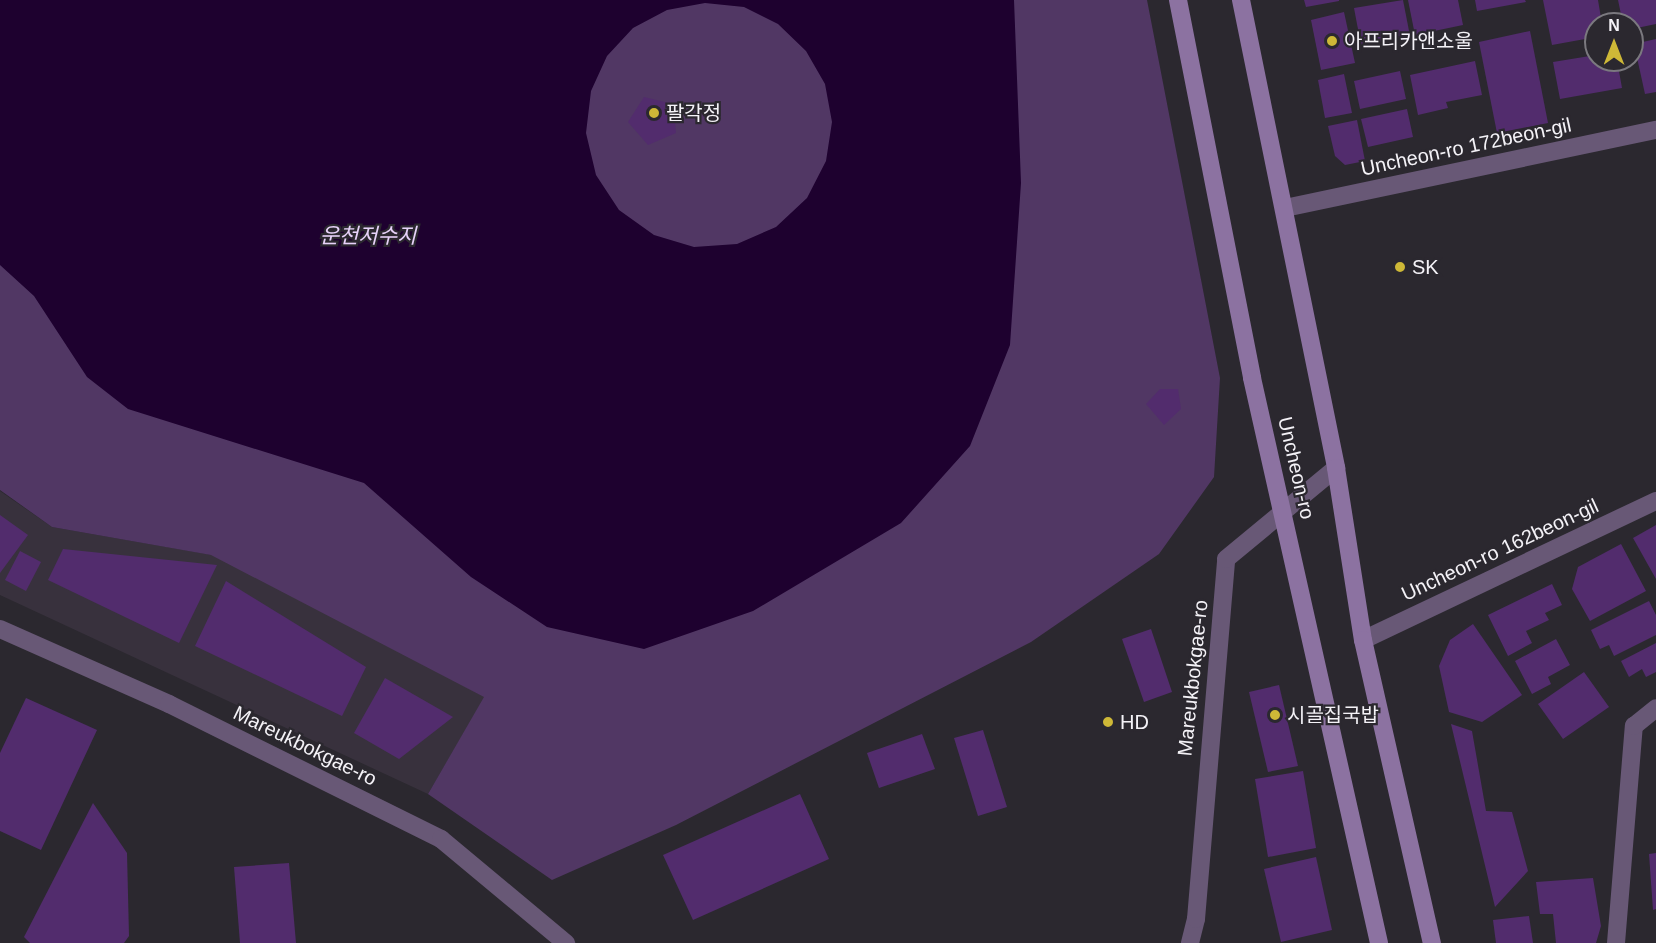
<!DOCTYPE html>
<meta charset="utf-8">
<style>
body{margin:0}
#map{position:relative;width:1656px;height:943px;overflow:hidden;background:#2b282f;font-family:Helvetica,"Noto Sans KR",sans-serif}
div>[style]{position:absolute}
.built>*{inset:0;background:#38313d}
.green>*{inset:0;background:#513764}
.water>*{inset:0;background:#1e012f}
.building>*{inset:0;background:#522c6d}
.street>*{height:18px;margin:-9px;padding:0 9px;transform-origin:9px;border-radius:9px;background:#685876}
.secondary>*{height:18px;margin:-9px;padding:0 9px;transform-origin:9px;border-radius:9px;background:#8c72a1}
.dots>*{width:16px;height:16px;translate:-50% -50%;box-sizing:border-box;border:3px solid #2b282f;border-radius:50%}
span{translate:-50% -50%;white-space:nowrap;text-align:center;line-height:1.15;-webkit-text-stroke:4.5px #2b282f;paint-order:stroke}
.poi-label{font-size:20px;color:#f4f2f7}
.left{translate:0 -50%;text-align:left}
.street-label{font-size:20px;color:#f4f2f7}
.water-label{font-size:21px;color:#e7d2f9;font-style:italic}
.north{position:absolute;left:1584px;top:12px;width:60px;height:60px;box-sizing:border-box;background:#2b282f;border:2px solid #7b797f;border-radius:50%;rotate:0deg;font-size:16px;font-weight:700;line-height:24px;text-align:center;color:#f4f2f7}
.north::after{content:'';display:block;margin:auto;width:21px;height:27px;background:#ceb837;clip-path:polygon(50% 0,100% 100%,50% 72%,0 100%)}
</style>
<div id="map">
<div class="built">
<i style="clip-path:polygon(0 491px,52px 527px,218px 556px,485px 697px,428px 794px,0 595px)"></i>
</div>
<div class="green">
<i style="clip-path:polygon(0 0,1147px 0,1220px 378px,1214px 477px,1159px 554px,1031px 642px,676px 825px,552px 880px,428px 794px,484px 697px,211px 555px,52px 527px,0 490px)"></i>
</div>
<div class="water">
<i style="clip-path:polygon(evenodd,0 0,1014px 0,1021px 183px,1010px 345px,970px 446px,901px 523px,753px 611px,644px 649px,547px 627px,471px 577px,364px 483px,128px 409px,87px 377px,34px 296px,0 265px,0 0,705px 3px,744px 7px,778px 24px,806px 51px,825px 84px,832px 122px,826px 161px,807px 198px,776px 227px,737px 244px,694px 247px,654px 235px,619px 210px,596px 175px,586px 133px,591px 91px,607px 56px,633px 28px,667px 10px,705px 3px)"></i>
</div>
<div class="building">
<i style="clip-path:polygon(1304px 0,1339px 0,1339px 1px,1306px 7px)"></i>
<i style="clip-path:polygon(1403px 0,1410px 36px,1361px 45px,1354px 8px)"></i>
<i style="clip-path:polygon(1408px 0,1458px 0,1463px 25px,1415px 35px)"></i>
<i style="clip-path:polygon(1475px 0,1525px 0,1526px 2px,1477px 11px)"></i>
<i style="clip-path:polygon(1543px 0,1598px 0,1602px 24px,1596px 24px,1596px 37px,1552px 45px)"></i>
<i style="clip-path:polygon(1618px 0,1656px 0,1656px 24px,1632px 29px,1632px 24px,1623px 24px)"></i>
<i style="clip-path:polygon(1344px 12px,1355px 63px,1321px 70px,1311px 20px)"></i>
<i style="clip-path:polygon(1530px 31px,1548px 123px,1497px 133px,1479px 42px)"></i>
<i style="clip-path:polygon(1656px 39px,1656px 92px,1645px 94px,1634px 44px)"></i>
<i style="clip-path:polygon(1596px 55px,1596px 60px,1617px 60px,1622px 88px,1560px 99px,1553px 62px)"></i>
<i style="clip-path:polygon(1475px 61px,1482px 95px,1446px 102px,1448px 108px,1418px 115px,1410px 75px)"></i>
<i style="clip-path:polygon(1400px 71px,1406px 99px,1360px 109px,1354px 81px)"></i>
<i style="clip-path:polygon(1344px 74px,1352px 113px,1325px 118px,1318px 80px)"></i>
<i style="clip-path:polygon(644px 97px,673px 104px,676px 133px,648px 145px,628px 122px)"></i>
<i style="clip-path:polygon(1407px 109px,1413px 137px,1368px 147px,1361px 119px)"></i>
<i style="clip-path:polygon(1357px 120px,1365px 161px,1345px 165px,1335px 156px,1328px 126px)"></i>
<i style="clip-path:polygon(1160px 389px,1178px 389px,1181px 409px,1164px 425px,1146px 404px)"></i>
<i style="clip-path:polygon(0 515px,28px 535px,0 573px)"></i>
<i style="clip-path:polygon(1656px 525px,1656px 579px,1633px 538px)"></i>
<i style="clip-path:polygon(1621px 544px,1646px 591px,1590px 621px,1572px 589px,1578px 567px)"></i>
<i style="clip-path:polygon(63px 549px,217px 565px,179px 643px,48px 580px)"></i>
<i style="clip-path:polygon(20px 551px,41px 562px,26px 591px,5px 580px)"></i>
<i style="clip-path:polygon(226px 581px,366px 667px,342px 716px,195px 646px)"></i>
<i style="clip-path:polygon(1552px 584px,1562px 605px,1545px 613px,1549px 620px,1526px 631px,1532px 643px,1508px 656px,1488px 615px)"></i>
<i style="clip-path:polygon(1649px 601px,1656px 615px,1656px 635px,1614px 656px,1609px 645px,1600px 649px,1591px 630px)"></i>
<i style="clip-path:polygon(1473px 624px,1522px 695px,1482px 722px,1449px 712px,1439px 666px,1450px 640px)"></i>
<i style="clip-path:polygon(1151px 629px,1172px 692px,1144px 702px,1122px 639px)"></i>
<i style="clip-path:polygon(1556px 639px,1570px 665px,1548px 677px,1551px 684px,1532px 694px,1515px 661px)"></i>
<i style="clip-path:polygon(1656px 643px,1656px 672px,1646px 677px,1642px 669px,1629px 677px,1621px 661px)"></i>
<i style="clip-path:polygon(1584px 672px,1609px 707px,1563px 739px,1538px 704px)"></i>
<i style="clip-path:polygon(385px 678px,453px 717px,399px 759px,354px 733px)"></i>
<i style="clip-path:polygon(1279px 685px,1298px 766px,1268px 772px,1249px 692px)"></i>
<i style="clip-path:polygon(26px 698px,97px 730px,41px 850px,0 831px,0 753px)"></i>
<i style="clip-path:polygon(1451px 724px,1472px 731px,1486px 811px,1512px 812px,1528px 871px,1495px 907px)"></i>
<i style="clip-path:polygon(983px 730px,1007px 807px,978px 816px,954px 738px)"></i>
<i style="clip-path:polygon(922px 734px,935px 769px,879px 788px,867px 753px)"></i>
<i style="clip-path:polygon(1303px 771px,1316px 848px,1268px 857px,1255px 779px)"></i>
<i style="clip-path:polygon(800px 794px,829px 859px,693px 920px,663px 855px)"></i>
<i style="clip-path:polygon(93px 803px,127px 853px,129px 936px,124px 943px,30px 943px,24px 937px)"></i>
<i style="clip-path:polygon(1656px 853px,1656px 909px,1653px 910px,1649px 854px)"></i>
<i style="clip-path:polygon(1316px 857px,1332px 930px,1281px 942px,1264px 869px)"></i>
<i style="clip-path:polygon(289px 863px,296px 943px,240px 943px,234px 867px)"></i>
<i style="clip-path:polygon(1593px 878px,1601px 926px,1596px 943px,1556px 943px,1553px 914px,1540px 914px,1536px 882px)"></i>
<i style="clip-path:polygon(1529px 916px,1533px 943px,1496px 943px,1493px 920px)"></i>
</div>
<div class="street">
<i style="left:1285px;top:208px;width:379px;rotate:-11.9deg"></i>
<i style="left:0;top:629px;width:185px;rotate:23.9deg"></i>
<i style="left:169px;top:704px;width:304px;rotate:26.4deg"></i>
<i style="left:441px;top:839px;width:163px;rotate:39.8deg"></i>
<i style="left:1363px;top:640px;width:324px;rotate:-25.4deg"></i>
<i style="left:1190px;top:943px;width:25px;rotate:-76deg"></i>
<i style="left:1196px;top:919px;width:361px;rotate:-85.2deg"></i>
<i style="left:1226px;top:559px;width:143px;rotate:-39.6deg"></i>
<i style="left:1616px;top:943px;width:218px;rotate:-85.3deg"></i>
<i style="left:1634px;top:726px;width:28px;rotate:-39deg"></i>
</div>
<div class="secondary">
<i style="left:1178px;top:0;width:385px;rotate:78.9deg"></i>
<i style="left:1252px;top:378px;width:579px;rotate:77.33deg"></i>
<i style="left:1241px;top:0;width:478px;rotate:78.5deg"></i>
<i style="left:1336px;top:468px;width:174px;rotate:81.1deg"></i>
<i style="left:1363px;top:640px;width:311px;rotate:77.2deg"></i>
</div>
<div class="dots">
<i style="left:1332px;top:41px;background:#ceb837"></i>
<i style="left:654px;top:113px;background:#ceb837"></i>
<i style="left:1400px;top:267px;background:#ceb837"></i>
<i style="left:1275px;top:715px;background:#ceb837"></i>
<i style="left:1108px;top:722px;background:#ceb837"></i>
</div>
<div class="poi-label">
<span class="left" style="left:1344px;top:41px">아프리카앤소울</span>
<span class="left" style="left:666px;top:113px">팔각정</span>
<span class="left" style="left:1412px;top:267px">SK</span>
<span class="left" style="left:1287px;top:715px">시골집국밥</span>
<span class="left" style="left:1120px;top:722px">HD</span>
</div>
<div class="street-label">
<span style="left:1466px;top:147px;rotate:-12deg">Uncheon-ro 172beon-gil</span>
<span style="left:1296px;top:468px;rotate:77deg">Uncheon-ro</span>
<span style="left:1500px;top:550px;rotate:-25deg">Uncheon-ro 162beon-gil</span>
<span style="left:1193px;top:678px;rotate:-84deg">Mareukbokgae-ro</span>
<span style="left:305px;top:746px;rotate:26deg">Mareukbokgae-ro</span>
</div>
<div class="water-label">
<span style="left:368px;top:236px">운천저수지</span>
</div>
<div class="north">N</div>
</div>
